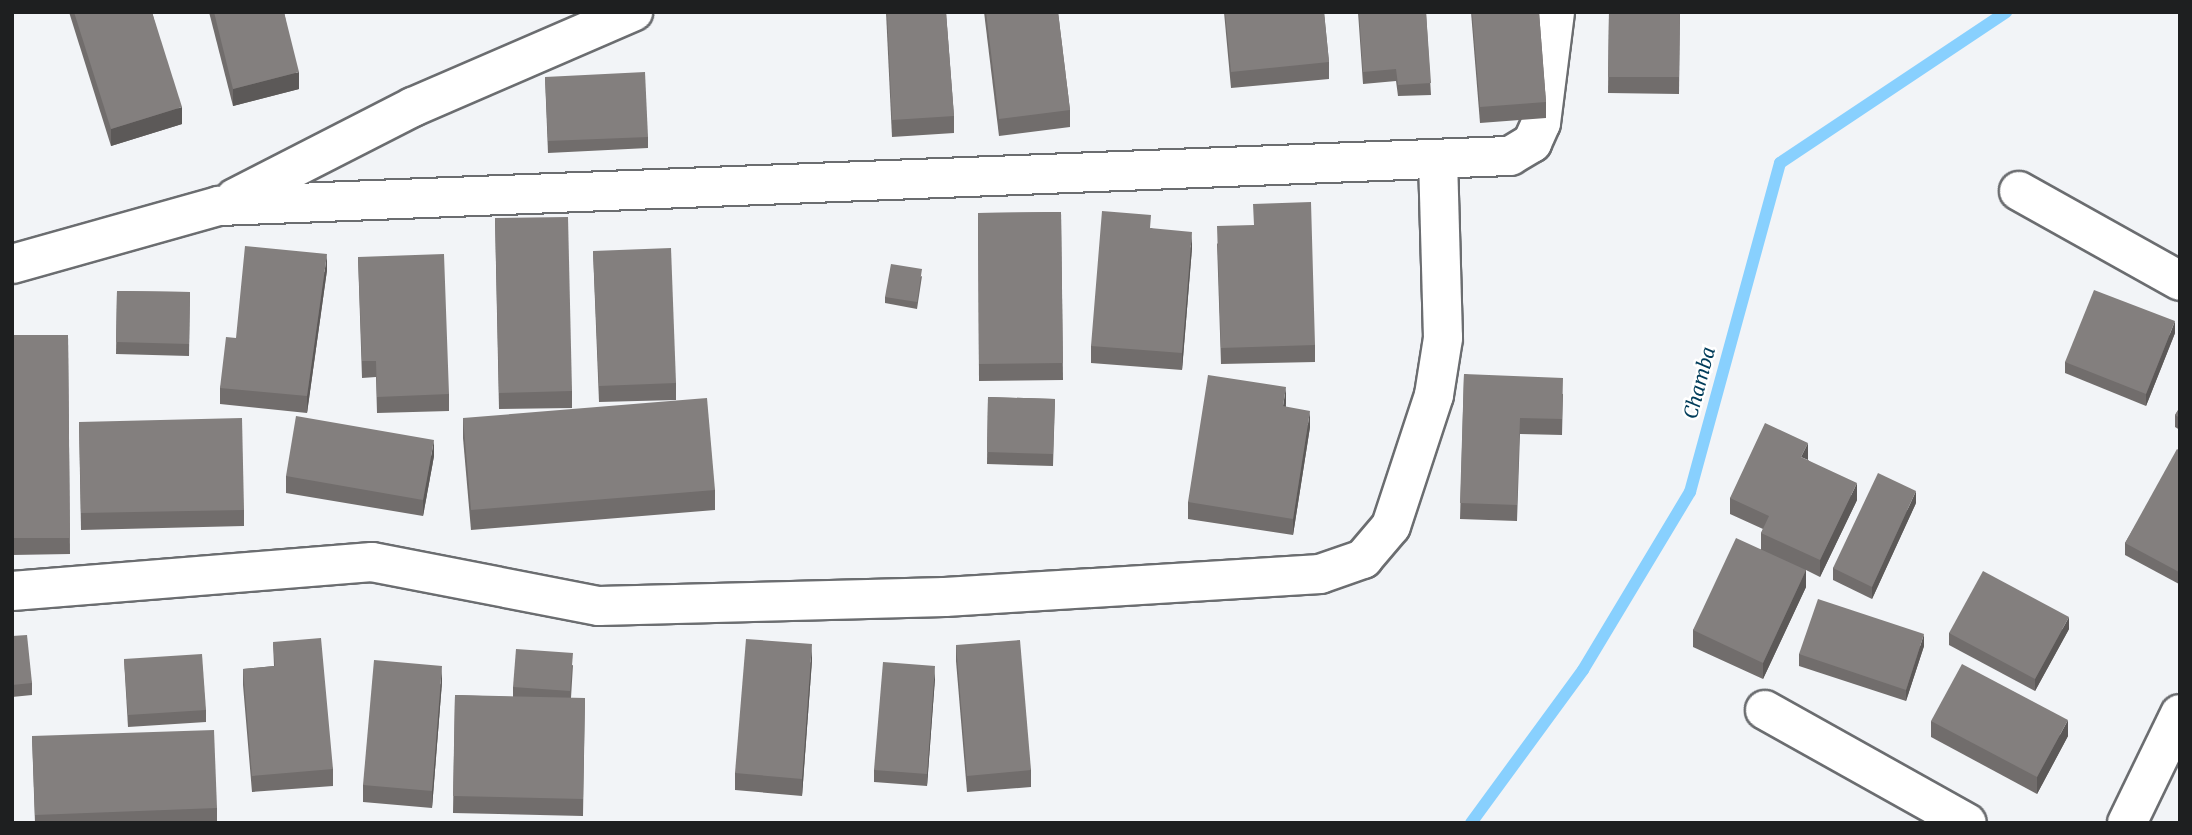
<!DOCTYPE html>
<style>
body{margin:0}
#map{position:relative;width:2192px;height:835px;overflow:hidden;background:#f2f4f7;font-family:Merriweather,serif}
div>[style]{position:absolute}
.stream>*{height:12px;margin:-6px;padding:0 6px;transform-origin:6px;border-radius:6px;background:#88d0fe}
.roads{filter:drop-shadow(2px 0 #6b6d70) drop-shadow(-2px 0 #6b6d70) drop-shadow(0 2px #6b6d70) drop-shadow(0 -2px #6b6d70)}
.minor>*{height:38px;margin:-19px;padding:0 19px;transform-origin:19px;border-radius:19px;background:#fff}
.wall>*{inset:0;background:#716d6c}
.shaded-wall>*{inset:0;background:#5c5958}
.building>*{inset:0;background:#837f7e}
span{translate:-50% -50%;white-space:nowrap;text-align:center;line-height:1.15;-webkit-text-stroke:5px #fff;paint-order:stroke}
.water-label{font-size:19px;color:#003c5a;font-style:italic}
.frame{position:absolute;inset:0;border:14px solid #1e1f20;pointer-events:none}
</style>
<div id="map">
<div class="stream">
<i style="left:1471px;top:823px;width:190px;rotate:-53.8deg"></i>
<i style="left:1583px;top:670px;width:208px;rotate:-59deg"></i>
<i style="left:1690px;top:492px;width:341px;rotate:-74.7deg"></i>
<i style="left:1780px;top:163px;width:272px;rotate:-33.7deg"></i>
</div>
<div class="roads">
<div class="minor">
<i style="left:2019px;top:191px;width:184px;rotate:29.2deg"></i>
<i style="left:235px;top:198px;width:200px;rotate:-27.1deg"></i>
<i style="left:413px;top:107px;width:240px;rotate:-23.4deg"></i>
<i style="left:12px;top:264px;width:215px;rotate:-15.7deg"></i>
<i style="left:219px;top:206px;width:1292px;rotate:-2.22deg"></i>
<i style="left:1510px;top:156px;width:26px;rotate:-31deg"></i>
<i style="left:1532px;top:143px;width:22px;rotate:-66deg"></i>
<i style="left:1541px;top:123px;width:112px;rotate:-82.8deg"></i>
<i style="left:12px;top:591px;width:361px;rotate:-4.6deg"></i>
<i style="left:372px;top:562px;width:231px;rotate:11deg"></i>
<i style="left:599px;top:606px;width:346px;rotate:-1.5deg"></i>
<i style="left:945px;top:597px;width:376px;rotate:-3.5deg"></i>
<i style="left:1320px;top:574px;width:46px;rotate:-19.2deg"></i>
<i style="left:1363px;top:559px;width:43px;rotate:-49.7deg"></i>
<i style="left:1391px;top:526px;width:138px;rotate:-71.8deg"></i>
<i style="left:1434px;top:395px;width:58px;rotate:-81deg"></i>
<i style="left:1443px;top:338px;width:176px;rotate:-91.6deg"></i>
<i style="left:1765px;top:710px;width:231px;rotate:29.2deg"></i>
<i style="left:2127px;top:823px;width:121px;rotate:-64.1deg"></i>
</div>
</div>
<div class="wall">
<i style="clip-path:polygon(69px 12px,152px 12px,182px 124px,111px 146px)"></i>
<i style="clip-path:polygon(209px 12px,284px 12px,299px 89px,233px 106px)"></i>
<i style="clip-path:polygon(886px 12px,946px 12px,954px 116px,954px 133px,892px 137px)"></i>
<i style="clip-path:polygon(984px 12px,1058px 12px,1070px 110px,1070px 127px,999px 136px)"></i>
<i style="clip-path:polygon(1224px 12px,1324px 12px,1329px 62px,1329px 79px,1231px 88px)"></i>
<i style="clip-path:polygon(1358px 12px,1426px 12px,1431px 95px,1398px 96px,1396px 81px,1363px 84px)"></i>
<i style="clip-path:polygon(1471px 12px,1539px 12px,1546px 102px,1546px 118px,1480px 123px)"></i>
<i style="clip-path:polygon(1609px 12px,1680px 12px,1679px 94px,1608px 93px)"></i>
<i style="clip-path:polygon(545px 77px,648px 137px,648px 148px,548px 153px)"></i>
<i style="clip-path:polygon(1061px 212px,1063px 380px,979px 381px,978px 213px)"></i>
<i style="clip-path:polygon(495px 218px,572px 391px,572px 408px,499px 409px)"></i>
<i style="clip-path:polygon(1151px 228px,1192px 248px,1182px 370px,1091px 363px,1091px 346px)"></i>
<i style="clip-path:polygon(1217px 243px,1315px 345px,1315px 362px,1221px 364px)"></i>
<i style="clip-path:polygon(593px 251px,676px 383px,676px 400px,599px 402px)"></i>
<i style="clip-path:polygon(358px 257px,449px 394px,449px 411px,377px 413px,376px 377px,362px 378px)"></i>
<i style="clip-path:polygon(327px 270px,307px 413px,220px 404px,220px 388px,236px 338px)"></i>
<i style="clip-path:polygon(922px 276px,917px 309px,885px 303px,885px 297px)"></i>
<i style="clip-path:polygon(117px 291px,190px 292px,189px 356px,116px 354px)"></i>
<i style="clip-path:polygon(2175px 333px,2146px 406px,2065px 373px,2065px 362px)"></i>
<i style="clip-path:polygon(12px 335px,68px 335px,70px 554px,12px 555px)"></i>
<i style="clip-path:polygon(1464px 374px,1563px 394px,1562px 435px,1520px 434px,1517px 521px,1460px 519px)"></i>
<i style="clip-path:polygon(988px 397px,1055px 399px,1053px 466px,987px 464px)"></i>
<i style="clip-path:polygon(1286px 404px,1286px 407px,1310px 427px,1293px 535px,1188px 519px,1188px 502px)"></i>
<i style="clip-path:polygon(2180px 407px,2180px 430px,2175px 427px,2175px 415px)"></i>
<i style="clip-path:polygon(463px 418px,715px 490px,715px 510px,471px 530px,463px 438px)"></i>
<i style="clip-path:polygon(79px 422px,244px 510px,244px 526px,81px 530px)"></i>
<i style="clip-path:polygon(2180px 451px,2179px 584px,2125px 555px,2125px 543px)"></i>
<i style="clip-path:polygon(434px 456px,423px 516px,286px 493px,286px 476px)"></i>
<i style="clip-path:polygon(1808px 460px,1857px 500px,1820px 577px,1806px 570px,1806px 587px,1763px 679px,1693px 647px,1693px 630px,1761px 549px,1761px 533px,1763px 529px,1730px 514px,1730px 498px)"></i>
<i style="clip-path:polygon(1916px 503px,1872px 599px,1833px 580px,1833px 568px)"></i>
<i style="clip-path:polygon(2069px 629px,2035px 691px,1949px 645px,1949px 633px)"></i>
<i style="clip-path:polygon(12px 636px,32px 683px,32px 695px,12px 697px)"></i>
<i style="clip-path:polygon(273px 642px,333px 769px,333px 786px,252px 792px,243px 685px,243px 669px,274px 666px)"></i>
<i style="clip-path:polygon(956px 645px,1031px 770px,1031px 787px,967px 792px,956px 661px)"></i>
<i style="clip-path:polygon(1924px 646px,1906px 701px,1799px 666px,1799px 654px)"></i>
<i style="clip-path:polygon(124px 659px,206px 710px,206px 722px,128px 727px)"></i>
<i style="clip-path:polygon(812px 660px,802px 796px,735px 790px,735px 773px)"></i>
<i style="clip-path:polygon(573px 665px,571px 698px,585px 698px,583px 816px,453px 813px,455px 695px,513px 697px,513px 687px)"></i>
<i style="clip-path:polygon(935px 678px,927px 786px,874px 782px,874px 770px)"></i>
<i style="clip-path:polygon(442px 682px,432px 808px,363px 802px,363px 785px)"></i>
<i style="clip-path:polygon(1931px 721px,2068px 736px,2037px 794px,1931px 737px)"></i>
<i style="clip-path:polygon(32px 736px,217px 808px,217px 823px,35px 823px)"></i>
</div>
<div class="shaded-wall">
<i style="clip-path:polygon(299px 72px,299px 89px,233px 106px,233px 89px)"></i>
<i style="clip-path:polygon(182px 107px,182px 124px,111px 146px,111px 129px)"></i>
<i style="clip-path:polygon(1192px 232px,1192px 248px,1182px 370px,1182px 353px)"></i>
<i style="clip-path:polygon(327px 254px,327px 270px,307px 413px,307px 396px)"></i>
<i style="clip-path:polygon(2175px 321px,2175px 333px,2146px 406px,2146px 394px)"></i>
<i style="clip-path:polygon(1286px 387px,1286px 404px,1283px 423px,1283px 406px)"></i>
<i style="clip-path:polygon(1310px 411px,1310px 427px,1293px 535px,1293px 519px)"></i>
<i style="clip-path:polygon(434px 440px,434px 456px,423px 516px,423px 500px)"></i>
<i style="clip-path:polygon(1808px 443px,1808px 460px,1801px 457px)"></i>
<i style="clip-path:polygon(1857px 483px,1857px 500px,1820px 577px,1820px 560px)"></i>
<i style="clip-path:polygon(1916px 491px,1916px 503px,1872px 599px,1872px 587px)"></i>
<i style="clip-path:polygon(1806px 570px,1806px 587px,1763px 679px,1763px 663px)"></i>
<i style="clip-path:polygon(2069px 617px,2069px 629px,2035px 691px,2035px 679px)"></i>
<i style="clip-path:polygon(1924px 634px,1924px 646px,1906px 701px,1906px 690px)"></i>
<i style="clip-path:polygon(812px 644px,812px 660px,802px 796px,802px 779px)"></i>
<i style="clip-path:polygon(442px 666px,442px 682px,432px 808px,432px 791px)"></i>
<i style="clip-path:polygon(935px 666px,935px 678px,927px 786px,927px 774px)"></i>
<i style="clip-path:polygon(2068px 720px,2068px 736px,2037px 794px,2037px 777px)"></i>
</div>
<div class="building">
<i style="clip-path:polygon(74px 12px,152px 12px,182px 107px,111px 129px)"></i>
<i style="clip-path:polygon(214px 12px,284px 12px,299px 72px,233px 89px)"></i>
<i style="clip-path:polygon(887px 12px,946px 12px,954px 116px,892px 120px)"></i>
<i style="clip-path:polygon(986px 12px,1058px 12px,1070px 110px,999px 119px)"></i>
<i style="clip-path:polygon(1225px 12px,1324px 12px,1329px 62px,1231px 72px)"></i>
<i style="clip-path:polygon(1359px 12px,1426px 12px,1431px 83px,1398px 85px,1396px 69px,1363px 72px)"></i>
<i style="clip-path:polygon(1472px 12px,1539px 12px,1546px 102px,1480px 107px)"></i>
<i style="clip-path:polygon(1609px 12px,1680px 12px,1679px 77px,1608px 77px)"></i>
<i style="clip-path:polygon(645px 72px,648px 137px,548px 141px,545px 77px)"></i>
<i style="clip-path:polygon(1311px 202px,1315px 345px,1221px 348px,1217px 226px,1254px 225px,1253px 204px)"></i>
<i style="clip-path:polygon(1102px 211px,1151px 215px,1150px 228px,1192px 232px,1182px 353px,1091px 346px)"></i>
<i style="clip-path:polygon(1061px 212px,1063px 363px,979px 364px,978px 213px)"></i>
<i style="clip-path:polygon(568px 217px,572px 391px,499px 393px,495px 218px)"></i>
<i style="clip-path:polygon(245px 246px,327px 254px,307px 396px,220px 388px,226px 337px,236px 338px)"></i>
<i style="clip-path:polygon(671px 248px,676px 383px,599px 386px,593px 251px)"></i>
<i style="clip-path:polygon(444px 254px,449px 394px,377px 397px,376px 361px,362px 361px,358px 257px)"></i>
<i style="clip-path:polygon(891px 264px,922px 269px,917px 302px,885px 297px)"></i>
<i style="clip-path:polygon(2094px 290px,2175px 321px,2146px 394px,2065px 362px)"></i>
<i style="clip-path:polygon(117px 291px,190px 292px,189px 344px,116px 342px)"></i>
<i style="clip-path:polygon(12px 335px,68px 335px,70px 538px,12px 538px)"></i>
<i style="clip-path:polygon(1464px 374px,1563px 378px,1562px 419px,1520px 418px,1517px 505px,1460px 503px)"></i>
<i style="clip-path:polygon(1208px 375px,1286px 387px,1283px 406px,1310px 411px,1293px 519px,1188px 502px)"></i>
<i style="clip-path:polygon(988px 397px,1055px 399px,1053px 454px,987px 452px)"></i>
<i style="clip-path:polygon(707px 398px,715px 490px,471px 510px,463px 418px)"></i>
<i style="clip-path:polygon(2180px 407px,2180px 418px,2175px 415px)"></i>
<i style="clip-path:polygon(296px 416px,434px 440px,423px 500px,286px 476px)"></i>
<i style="clip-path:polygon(242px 418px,244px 510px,81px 513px,79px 422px)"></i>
<i style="clip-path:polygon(1765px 423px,1808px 443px,1801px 457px,1857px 483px,1820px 560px,1761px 533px,1769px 516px,1730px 498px)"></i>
<i style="clip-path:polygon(2177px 449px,2180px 451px,2180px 569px,2179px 572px,2125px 543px)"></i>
<i style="clip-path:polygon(1878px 473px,1916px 491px,1872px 587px,1833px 568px)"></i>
<i style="clip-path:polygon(1736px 538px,1806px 570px,1763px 663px,1693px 630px)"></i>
<i style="clip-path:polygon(1983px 571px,2069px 617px,2035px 679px,1949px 633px)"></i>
<i style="clip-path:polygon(1818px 599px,1924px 634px,1906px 690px,1799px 654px)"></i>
<i style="clip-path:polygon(27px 635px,32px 683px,12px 685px,12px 636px)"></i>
<i style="clip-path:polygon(321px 638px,333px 769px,252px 776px,243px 669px,275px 666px,273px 642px)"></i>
<i style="clip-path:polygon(746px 639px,812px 644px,802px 779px,735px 773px)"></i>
<i style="clip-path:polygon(1020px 640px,1031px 770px,967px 776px,956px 645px)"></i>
<i style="clip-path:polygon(516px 649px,573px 653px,570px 691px,513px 687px)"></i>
<i style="clip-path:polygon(202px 654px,206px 710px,128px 715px,124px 659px)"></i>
<i style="clip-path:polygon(374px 660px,442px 666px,432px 791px,363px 785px)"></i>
<i style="clip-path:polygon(883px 662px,935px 666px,927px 774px,874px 770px)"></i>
<i style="clip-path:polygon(1962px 664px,2068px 720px,2037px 777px,1931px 721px)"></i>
<i style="clip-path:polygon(455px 695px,585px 698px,583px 799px,453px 796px)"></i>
<i style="clip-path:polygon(214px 730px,217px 808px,35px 815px,32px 736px)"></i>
</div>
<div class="water-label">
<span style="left:1700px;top:383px;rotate:-75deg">Chamba</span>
</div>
<div class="frame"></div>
</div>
